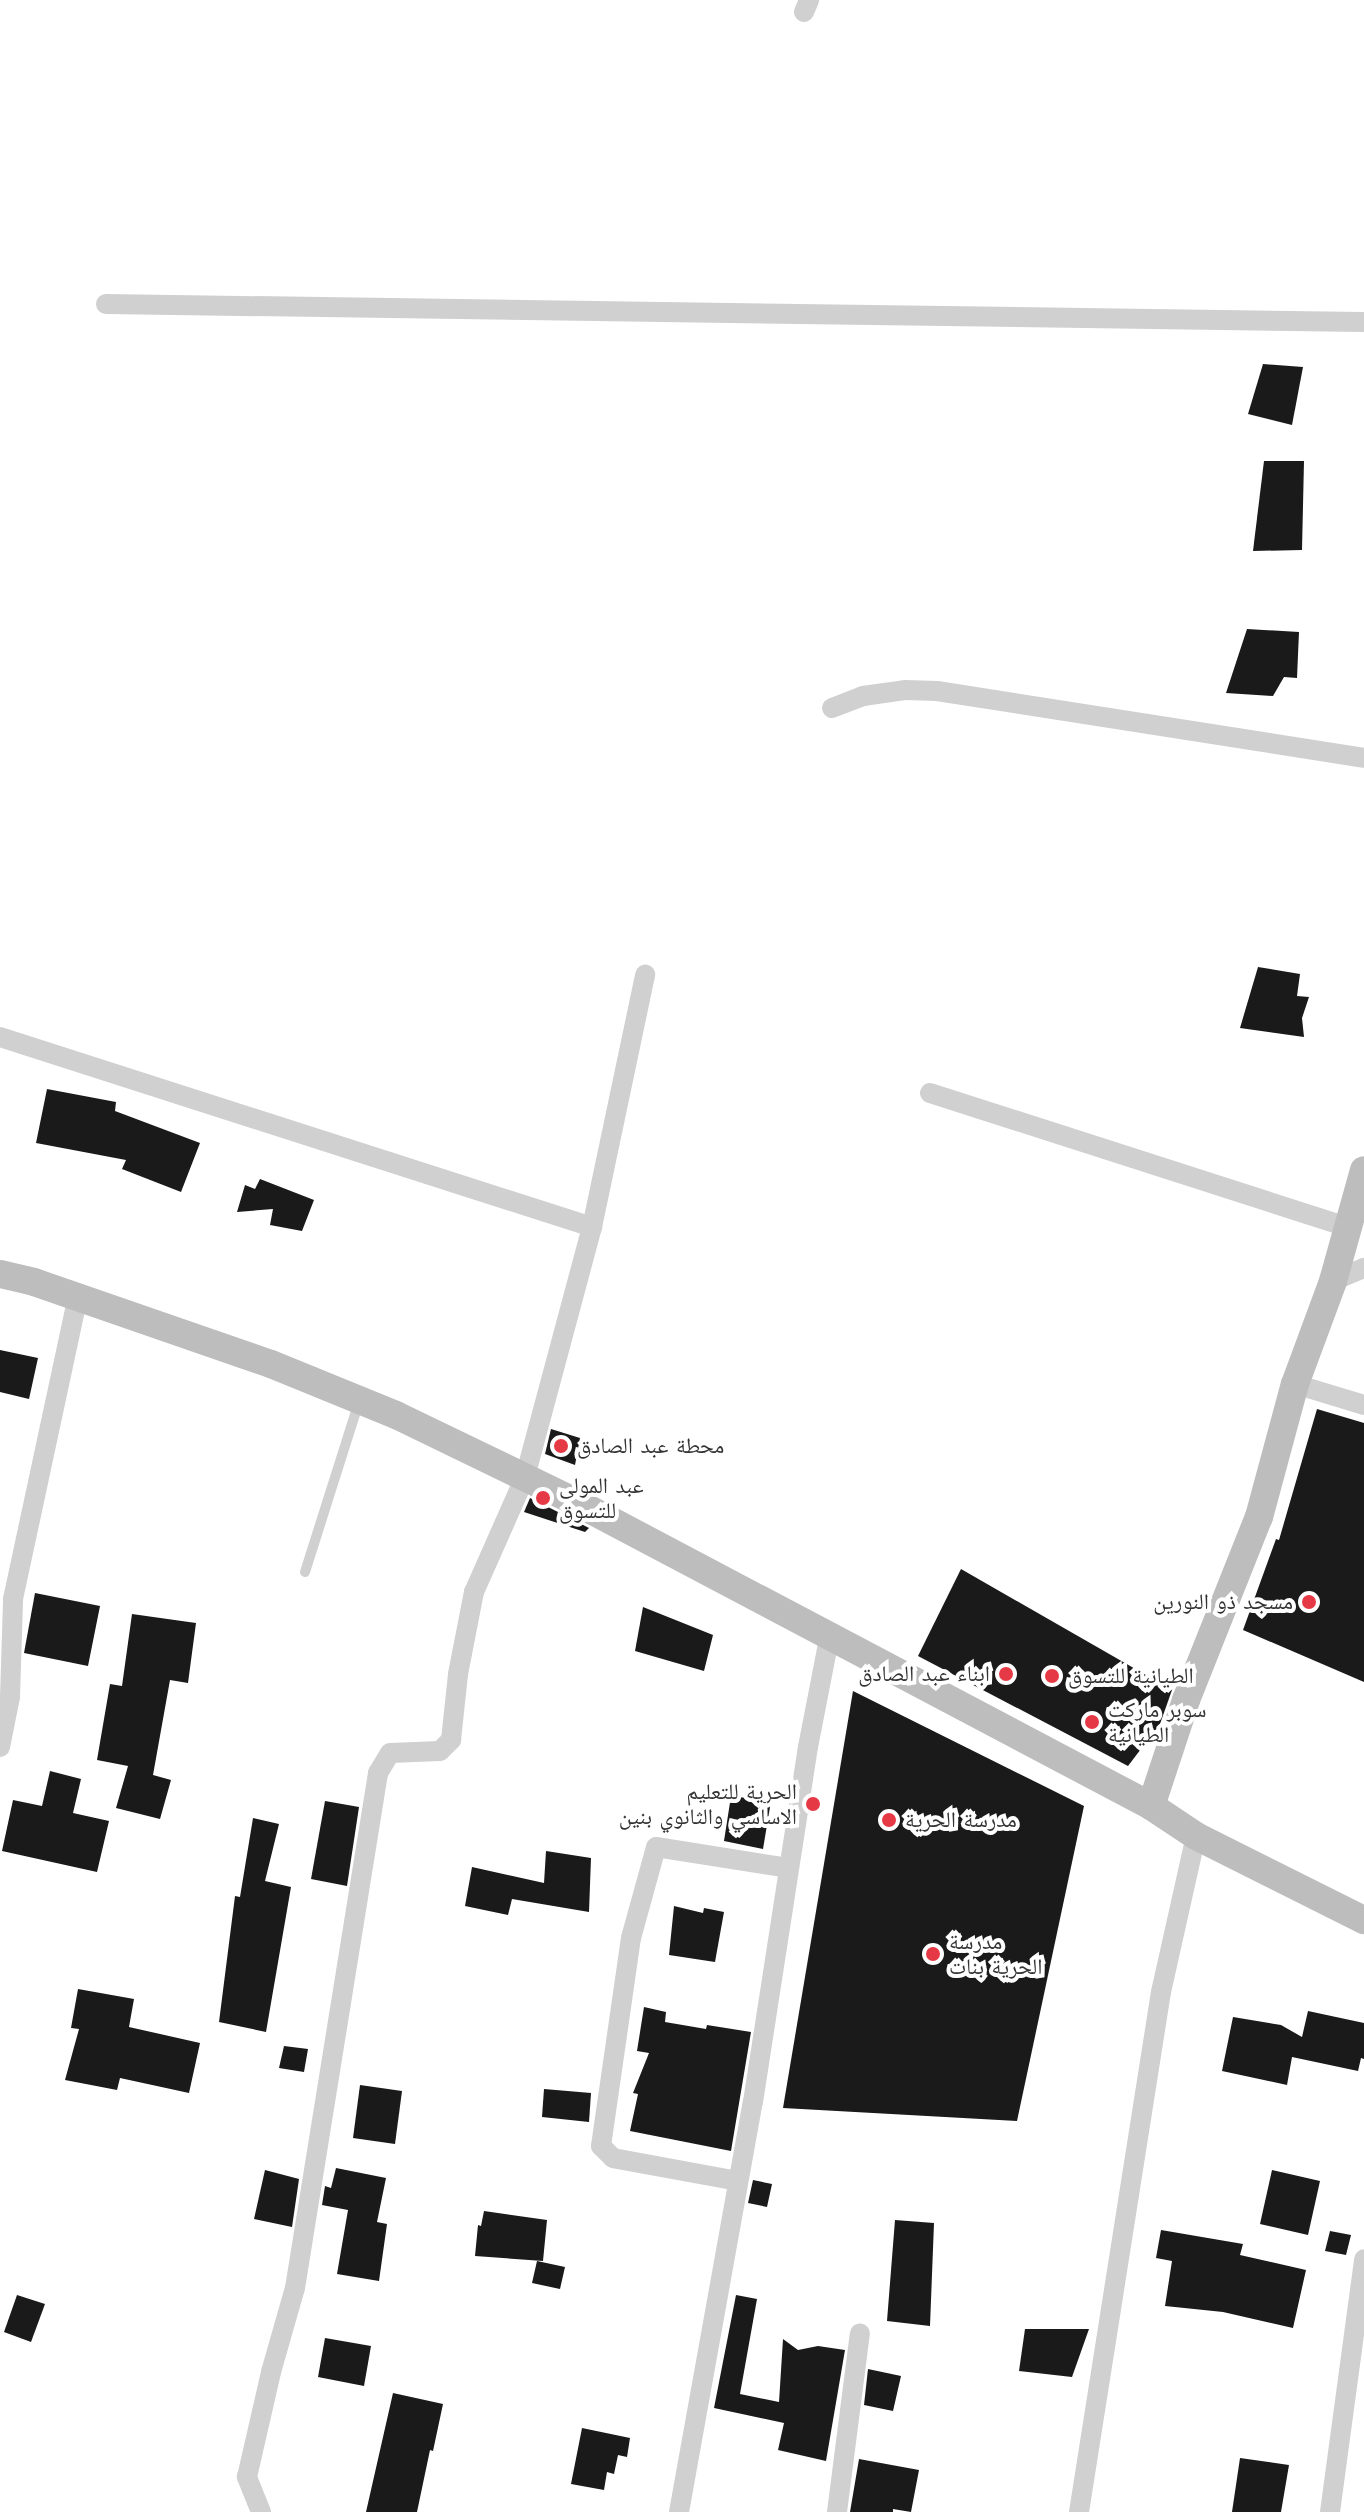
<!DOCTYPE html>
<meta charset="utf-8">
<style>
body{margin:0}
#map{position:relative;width:1364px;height:2512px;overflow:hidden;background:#fff;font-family:"Work Sans","Noto Naskh Arabic",sans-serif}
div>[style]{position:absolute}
.building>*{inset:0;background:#1a1a1a}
.lane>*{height:10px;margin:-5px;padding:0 5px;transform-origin:5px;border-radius:5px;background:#d0d0d0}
.street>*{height:20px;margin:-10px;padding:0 10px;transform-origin:10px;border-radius:10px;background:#d0d0d0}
.secondary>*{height:28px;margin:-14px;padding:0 14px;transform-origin:14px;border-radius:14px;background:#bdbdbd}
.dots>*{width:22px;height:22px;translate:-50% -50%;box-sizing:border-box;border:4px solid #fff;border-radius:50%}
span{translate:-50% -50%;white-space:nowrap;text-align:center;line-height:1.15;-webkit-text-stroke:8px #fff;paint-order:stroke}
.poi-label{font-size:22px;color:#333}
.left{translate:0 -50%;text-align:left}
.right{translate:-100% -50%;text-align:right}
</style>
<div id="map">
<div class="building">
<i style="clip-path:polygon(1263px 364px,1303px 367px,1292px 425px,1248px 414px)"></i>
<i style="clip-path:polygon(1264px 461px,1304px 461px,1302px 550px,1253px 551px)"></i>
<i style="clip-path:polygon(1247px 629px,1299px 632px,1297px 678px,1284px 677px,1273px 696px,1226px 693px)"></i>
<i style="clip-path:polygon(1258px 967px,1300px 974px,1297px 996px,1309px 997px,1302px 1018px,1304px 1037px,1240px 1028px)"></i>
<i style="clip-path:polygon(47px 1089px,116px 1102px,115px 1111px,200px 1143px,181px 1192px,122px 1169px,126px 1160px,36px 1143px)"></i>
<i style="clip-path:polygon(260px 1179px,314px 1200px,302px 1231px,270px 1225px,273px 1209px,237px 1212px,245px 1185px,255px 1189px)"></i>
<i style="clip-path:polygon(0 1350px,38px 1358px,29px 1399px,0 1392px)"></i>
<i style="clip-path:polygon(1317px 1409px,1364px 1423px,1364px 1682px,1243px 1630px,1276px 1539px,1279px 1540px)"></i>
<i style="clip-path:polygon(551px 1429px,580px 1438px,575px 1465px,545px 1454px)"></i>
<i style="clip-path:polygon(530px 1498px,562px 1514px,589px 1528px,585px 1532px,524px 1512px)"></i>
<i style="clip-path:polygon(961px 1569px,1172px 1690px,1160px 1724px,1128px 1766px,918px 1656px)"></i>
<i style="clip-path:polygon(35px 1593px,100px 1606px,88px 1666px,24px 1653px)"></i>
<i style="clip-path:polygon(643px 1607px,713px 1635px,704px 1671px,635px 1651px)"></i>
<i style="clip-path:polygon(132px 1614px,196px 1623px,188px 1683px,170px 1680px,153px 1775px,171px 1780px,160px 1819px,116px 1808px,128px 1766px,97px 1760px,110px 1684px,122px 1686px)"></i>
<i style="clip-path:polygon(853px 1691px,1084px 1806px,1017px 2121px,783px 2108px)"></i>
<i style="clip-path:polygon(50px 1771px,81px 1779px,73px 1813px,109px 1821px,97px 1872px,2px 1851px,13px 1800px,42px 1806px)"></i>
<i style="clip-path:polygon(731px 1796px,771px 1801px,763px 1849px,724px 1841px)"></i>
<i style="clip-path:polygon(325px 1801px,359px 1807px,347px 1886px,311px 1879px)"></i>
<i style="clip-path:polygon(253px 1818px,279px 1824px,265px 1881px,291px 1887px,266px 2032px,219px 2022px,235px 1896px,240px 1897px)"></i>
<i style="clip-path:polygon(546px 1851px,591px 1858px,589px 1912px,512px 1899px,508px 1915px,465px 1906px,472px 1867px,544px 1883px)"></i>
<i style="clip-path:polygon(674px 1906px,703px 1913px,704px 1908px,724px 1912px,715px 1962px,669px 1955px)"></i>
<i style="clip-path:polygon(78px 1989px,134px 1999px,129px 2027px,200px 2043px,189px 2093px,120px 2078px,117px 2090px,65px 2080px,79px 2029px,71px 2028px)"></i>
<i style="clip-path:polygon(644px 2007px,666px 2012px,665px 2022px,706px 2029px,707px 2025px,751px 2032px,731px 2151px,630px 2131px,638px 2094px,633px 2093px,649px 2053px,637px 2051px)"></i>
<i style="clip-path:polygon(1308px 2011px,1364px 2023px,1364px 2059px,1361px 2058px,1358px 2071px,1292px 2057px,1287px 2085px,1222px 2071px,1233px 2017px,1281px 2025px,1302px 2037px)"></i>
<i style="clip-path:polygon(284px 2046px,308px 2049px,304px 2072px,279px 2068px)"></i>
<i style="clip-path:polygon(360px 2085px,402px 2091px,395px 2144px,353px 2138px)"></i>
<i style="clip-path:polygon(544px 2089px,591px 2093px,589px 2122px,542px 2117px)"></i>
<i style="clip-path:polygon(336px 2168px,386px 2178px,377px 2222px,387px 2224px,379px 2281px,337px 2274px,348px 2210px,322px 2205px,325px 2186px,331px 2188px)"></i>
<i style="clip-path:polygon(265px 2170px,299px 2179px,292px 2227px,254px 2219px)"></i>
<i style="clip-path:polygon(1272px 2170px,1320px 2181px,1308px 2235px,1260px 2224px)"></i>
<i style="clip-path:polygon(753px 2180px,772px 2184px,767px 2207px,748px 2203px)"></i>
<i style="clip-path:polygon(484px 2211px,547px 2220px,543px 2261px,475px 2256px,478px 2225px,481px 2226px)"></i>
<i style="clip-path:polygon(895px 2220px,934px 2223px,930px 2326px,887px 2321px)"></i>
<i style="clip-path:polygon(1161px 2230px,1243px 2244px,1240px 2255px,1306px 2270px,1293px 2328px,1223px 2312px,1165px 2306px,1172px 2261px,1156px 2258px)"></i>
<i style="clip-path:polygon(1330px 2231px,1351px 2235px,1346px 2255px,1325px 2251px)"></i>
<i style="clip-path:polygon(537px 2261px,565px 2267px,560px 2289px,532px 2283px)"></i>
<i style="clip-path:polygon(17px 2295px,45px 2304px,31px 2342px,4px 2332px)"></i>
<i style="clip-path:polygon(736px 2295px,757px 2299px,740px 2394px,779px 2402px,783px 2339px,798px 2350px,818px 2346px,845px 2350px,826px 2461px,778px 2450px,784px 2423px,714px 2408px)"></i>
<i style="clip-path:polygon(1025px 2329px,1089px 2329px,1072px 2377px,1019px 2371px)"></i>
<i style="clip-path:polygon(325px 2338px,371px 2346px,364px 2386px,318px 2377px)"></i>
<i style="clip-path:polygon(868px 2369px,901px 2376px,893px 2411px,864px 2405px)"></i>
<i style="clip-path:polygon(393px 2393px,443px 2404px,433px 2451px,430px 2450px,417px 2512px,366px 2512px)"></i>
<i style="clip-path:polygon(582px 2428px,630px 2438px,627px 2457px,618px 2455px,614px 2474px,607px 2472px,604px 2490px,571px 2484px)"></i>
<i style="clip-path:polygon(1240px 2458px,1289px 2465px,1281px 2512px,1232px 2512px)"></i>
<i style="clip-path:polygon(859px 2459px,919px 2470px,911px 2512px,893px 2509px,893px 2512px,850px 2512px)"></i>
</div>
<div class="lane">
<i style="left:305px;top:1572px;width:178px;rotate:-72.4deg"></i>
</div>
<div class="street">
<i style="left:804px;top:12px;width:13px;rotate:-67deg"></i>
<i style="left:106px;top:304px;width:1258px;rotate:0.82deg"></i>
<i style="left:832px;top:708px;width:33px;rotate:-21deg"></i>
<i style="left:863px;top:696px;width:42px;rotate:-8.1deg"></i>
<i style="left:905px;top:690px;width:32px;rotate:2deg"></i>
<i style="left:937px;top:691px;width:432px;rotate:8.9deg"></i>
<i style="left:0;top:1037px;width:622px;rotate:17.79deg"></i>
<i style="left:930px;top:1093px;width:439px;rotate:17.8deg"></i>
<i style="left:1333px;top:1281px;width:34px;rotate:-23deg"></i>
<i style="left:1295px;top:1384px;width:72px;rotate:16.9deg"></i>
<i style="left:0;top:1747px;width:51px;rotate:-78.7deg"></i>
<i style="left:10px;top:1697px;width:98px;rotate:-88.2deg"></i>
<i style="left:13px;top:1599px;width:309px;rotate:-77.9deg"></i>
<i style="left:738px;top:2181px;width:127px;rotate:-169.6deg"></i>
<i style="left:613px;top:2158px;width:17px;rotate:-135deg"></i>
<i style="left:601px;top:2146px;width:210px;rotate:-81.8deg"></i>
<i style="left:631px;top:1938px;width:94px;rotate:-74.6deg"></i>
<i style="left:656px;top:1847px;width:134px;rotate:9deg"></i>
<i style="left:261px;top:2512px;width:38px;rotate:-112deg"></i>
<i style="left:247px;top:2477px;width:108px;rotate:-77.1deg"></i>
<i style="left:271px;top:2372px;width:87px;rotate:-74.1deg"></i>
<i style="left:295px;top:2288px;width:522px;rotate:-80.84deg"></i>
<i style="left:378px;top:1773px;width:23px;rotate:-59deg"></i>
<i style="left:390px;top:1753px;width:50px;rotate:-2.3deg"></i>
<i style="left:440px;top:1751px;width:16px;rotate:-45deg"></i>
<i style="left:451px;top:1740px;width:66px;rotate:-83.9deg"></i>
<i style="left:458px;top:1674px;width:84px;rotate:-79deg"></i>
<i style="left:474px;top:1592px;width:126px;rotate:-66.1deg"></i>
<i style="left:525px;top:1477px;width:259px;rotate:-75deg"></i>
<i style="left:592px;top:1227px;width:258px;rotate:-78.1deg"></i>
<i style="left:679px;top:2512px;width:417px;rotate:-79.8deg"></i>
<i style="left:753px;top:2102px;width:359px;rotate:-81.2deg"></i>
<i style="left:808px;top:1747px;width:110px;rotate:-79deg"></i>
<i style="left:837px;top:2512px;width:180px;rotate:-82.7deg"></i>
<i style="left:1079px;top:2512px;width:526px;rotate:-81.04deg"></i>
<i style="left:1161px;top:1992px;width:160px;rotate:-77.4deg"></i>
<i style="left:1330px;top:2512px;width:255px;rotate:-82.3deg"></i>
</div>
<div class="secondary">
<i style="left:0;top:1274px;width:35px;rotate:13deg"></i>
<i style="left:34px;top:1282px;width:251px;rotate:19.1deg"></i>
<i style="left:271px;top:1364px;width:135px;rotate:22.2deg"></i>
<i style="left:396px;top:1415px;width:193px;rotate:25.8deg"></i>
<i style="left:570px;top:1499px;width:657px;rotate:27.85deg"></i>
<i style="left:1151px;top:1806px;width:54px;rotate:33.7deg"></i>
<i style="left:1196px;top:1836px;width:188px;rotate:26.6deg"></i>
<i style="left:1151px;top:1806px;width:112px;rotate:-71.7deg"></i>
<i style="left:1186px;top:1700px;width:197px;rotate:-68.3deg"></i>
<i style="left:1259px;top:1517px;width:138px;rotate:-74.9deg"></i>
<i style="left:1295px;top:1384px;width:110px;rotate:-69.7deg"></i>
<i style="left:1333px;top:1281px;width:115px;rotate:-74.4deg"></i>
</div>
<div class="dots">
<i style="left:561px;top:1446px;background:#e63946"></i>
<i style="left:543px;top:1498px;background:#e63946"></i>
<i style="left:1309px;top:1602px;background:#e63946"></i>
<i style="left:1006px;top:1674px;background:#e63946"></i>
<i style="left:1052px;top:1676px;background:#e63946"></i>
<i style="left:1092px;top:1722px;background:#e63946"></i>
<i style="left:813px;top:1804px;background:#e63946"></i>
<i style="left:889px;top:1820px;background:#e63946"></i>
<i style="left:933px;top:1954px;background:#e63946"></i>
</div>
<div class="poi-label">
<span class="left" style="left:577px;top:1446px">محطة عبد الصادق</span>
<span class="left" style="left:559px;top:1498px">عبد المولى<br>للتسوق</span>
<span class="right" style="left:1293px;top:1602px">مسجد ذو النورين</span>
<span class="right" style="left:990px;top:1674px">ابناء عبد الصادق</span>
<span class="left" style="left:1068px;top:1676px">الطيانية للتسوق</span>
<span class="left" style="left:1108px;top:1722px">سوبر ماركت<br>الطيانية</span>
<span class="right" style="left:797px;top:1804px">الحرية للتعليم<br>الاساسي والثانوي بنين</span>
<span class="left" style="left:905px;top:1820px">مدرسة الحرية</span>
<span class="left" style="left:949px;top:1954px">مدرسة<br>الحرية بنات</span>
</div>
</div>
